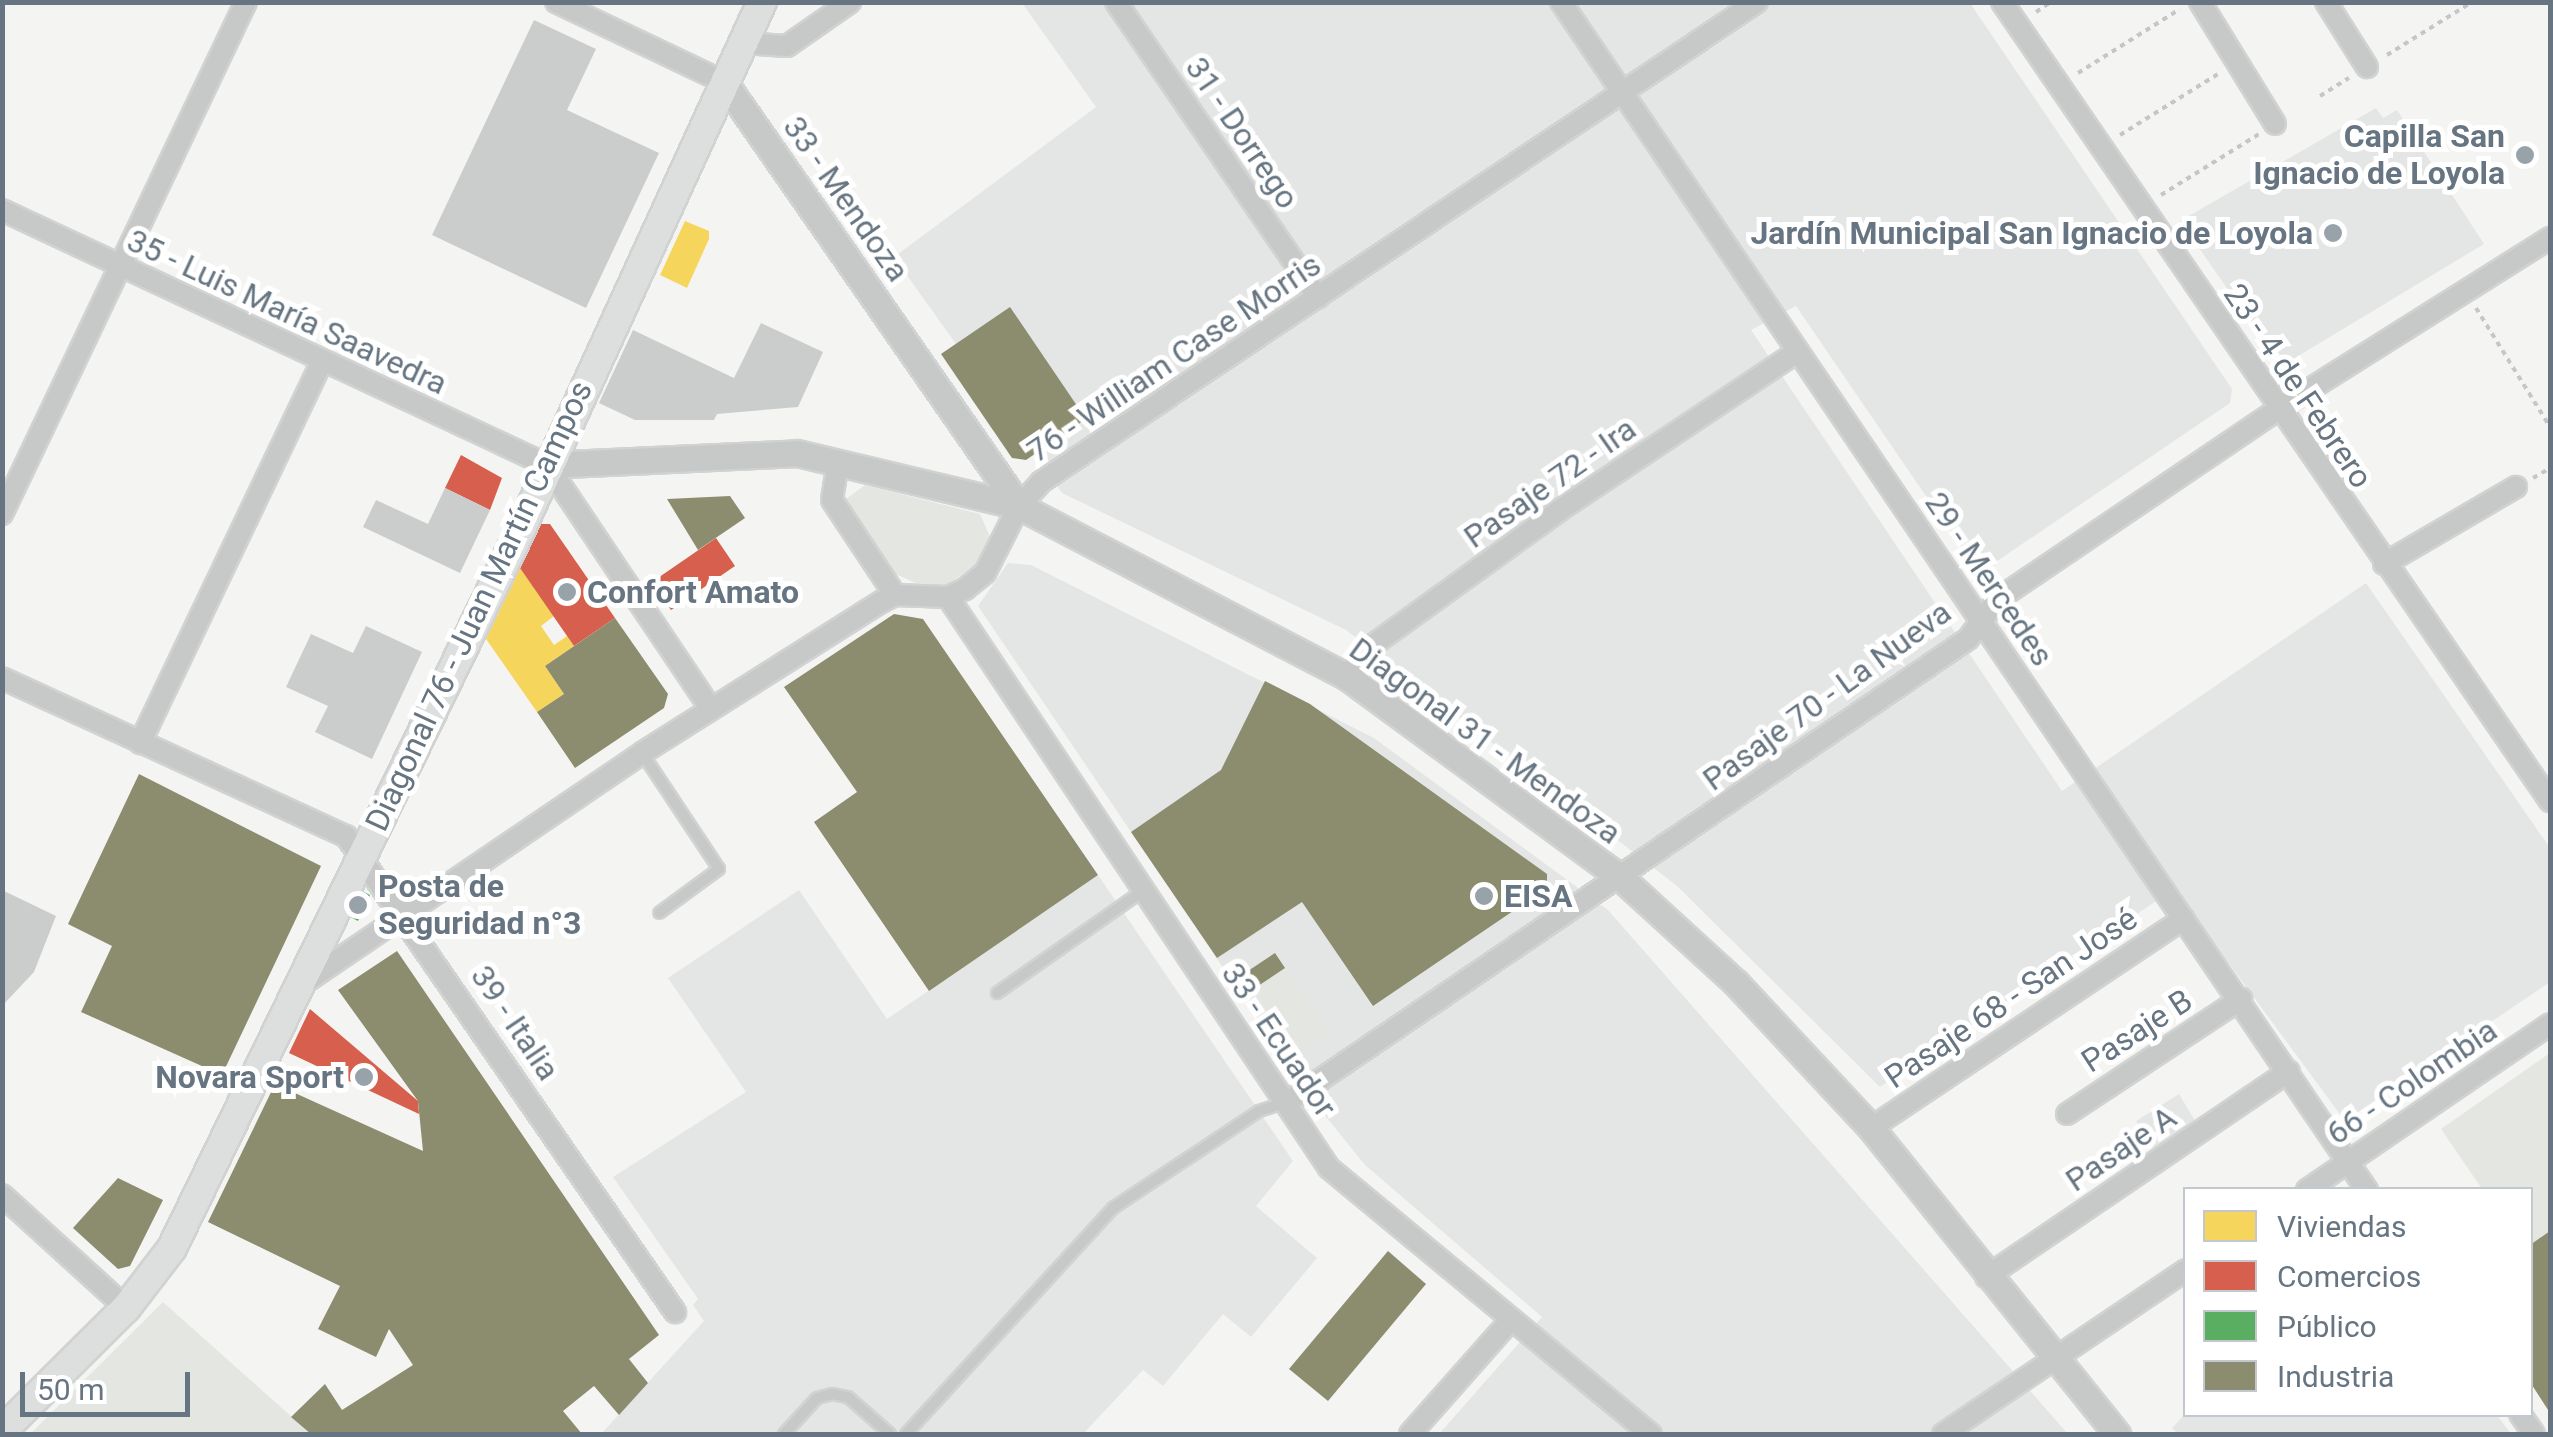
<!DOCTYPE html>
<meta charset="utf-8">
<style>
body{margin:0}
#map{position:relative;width:2553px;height:1437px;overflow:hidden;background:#f4f5f3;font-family:Roboto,sans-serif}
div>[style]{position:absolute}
.built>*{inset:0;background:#e4e6e6}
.green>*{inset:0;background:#e3e6e1}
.homes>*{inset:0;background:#f6d55c}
.shops>*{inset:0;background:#d6604d}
.public>*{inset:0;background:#5aae61}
.industry>*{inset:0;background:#8c8c6e}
.building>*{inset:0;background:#cbcdcd}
.path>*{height:4px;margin-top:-2px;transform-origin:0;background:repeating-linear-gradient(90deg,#c4c6c7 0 5px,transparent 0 10px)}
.roads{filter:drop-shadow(2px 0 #d1d2d2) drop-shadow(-2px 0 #d1d2d2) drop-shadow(0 2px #d1d2d2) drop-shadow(0 -2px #d1d2d2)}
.service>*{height:10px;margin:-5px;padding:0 5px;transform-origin:5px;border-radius:5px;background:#c7c8c8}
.minor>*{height:20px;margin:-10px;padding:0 10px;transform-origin:10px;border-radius:10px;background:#c7c8c8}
.tertiary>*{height:25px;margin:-12.5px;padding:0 12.5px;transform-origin:12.5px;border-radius:12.5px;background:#c7c8c8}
.secondary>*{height:28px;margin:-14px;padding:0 14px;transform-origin:14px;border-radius:14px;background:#dddede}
.dots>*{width:28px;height:28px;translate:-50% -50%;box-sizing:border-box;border:5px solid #fff;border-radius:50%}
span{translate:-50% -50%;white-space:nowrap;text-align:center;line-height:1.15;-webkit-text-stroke:10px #fff;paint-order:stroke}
.street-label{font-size:32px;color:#667581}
.poi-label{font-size:32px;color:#667581;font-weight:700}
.right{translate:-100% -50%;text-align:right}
.left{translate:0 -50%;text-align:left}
.frame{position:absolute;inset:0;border:5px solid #667581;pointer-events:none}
.legend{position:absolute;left:2183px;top:1187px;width:350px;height:230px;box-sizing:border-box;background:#fff;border:2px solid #c2c8cd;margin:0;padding:12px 18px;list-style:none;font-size:30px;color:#667581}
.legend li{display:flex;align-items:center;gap:20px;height:50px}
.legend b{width:50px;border:2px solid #c2c8cd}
.scale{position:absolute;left:20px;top:1372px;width:170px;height:45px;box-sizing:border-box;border:5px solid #667581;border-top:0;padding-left:12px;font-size:30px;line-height:35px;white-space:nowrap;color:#667581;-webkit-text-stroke:8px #fff;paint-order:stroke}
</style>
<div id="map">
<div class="built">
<i style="clip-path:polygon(1022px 3px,1970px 3px,2232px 389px,2230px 403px,1987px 568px,1973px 565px,1796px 306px,1751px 330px,2062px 791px,2366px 583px,2550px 848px,2550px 982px,2345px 1121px,2174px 889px,1880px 1087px,1677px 886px,1346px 630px,1062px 493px,894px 257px,1096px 107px)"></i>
<i style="clip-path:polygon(2376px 108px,2383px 118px,2397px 110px,2484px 244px,2290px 361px,2276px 358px,2180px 221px)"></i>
<i style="clip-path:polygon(1008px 563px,1031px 565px,1374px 738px,1608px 910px,2068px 1434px,1439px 1434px,1542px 1317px,1365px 1165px,1314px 1102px,978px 606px)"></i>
<i style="clip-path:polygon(1098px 875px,1293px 1161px,1256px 1206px,1317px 1258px,1251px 1337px,1223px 1314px,1163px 1386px,1143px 1370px,1083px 1434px,601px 1434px,704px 1321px,693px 1305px,698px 1299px,613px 1177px,746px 1092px,668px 978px,799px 890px,887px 1019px)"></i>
<i style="clip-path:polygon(2179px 1094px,2197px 1124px,2156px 1153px,2136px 1121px)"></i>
<i style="clip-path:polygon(2185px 1414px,2497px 1415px,2511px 1434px,2178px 1434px,2172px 1428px)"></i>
</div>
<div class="green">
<i style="clip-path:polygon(865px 485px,980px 514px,991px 539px,983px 559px,949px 584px,925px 587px,891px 572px,846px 499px)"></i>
<i style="clip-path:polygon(1285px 968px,1331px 1035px,1288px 1064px,1243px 996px)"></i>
<i style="clip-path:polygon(2550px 1053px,2550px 1231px,2531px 1245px,2530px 1190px,2482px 1189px,2441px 1129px)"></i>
<i style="clip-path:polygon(163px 1302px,311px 1434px,30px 1434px)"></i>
</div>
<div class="homes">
<i style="clip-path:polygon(685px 221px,709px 231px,709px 239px,687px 288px,660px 275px)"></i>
<i style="clip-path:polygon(520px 568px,554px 616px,541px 626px,554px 645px,567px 636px,574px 646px,545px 666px,564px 694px,537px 712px,486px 639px)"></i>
</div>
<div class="shops">
<i style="clip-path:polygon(461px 455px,502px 478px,490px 510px,445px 488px)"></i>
<i style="clip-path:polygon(541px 524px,550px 524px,615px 618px,574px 646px,520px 568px)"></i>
<i style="clip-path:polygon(716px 538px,735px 566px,671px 610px,652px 582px)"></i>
<i style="clip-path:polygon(310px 1009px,418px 1101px,419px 1114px,289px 1053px)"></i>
</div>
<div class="public">
<i style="clip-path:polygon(358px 889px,370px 895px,358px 921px,346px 915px)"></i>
</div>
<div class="industry">
<i style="clip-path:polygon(1010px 307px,1086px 419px,1026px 460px,1012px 458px,941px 354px)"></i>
<i style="clip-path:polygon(730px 496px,745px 518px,698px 550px,667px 499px)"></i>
<i style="clip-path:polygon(894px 614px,923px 619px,1098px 875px,929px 991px,814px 822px,857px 792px,784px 687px)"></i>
<i style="clip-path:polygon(615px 618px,668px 694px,664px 708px,575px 768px,537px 712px,564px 694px,545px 666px)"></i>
<i style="clip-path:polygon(1265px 681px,1310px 704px,1547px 874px,1547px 888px,1373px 1006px,1302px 902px,1217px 958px,1131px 832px,1221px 770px)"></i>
<i style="clip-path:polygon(139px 774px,321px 866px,222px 1075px,81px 1012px,112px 946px,68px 924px)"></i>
<i style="clip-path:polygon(397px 951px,659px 1335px,629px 1359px,648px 1383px,619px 1415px,594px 1386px,563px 1411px,582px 1434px,311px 1434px,291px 1417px,325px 1384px,342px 1410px,413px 1365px,389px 1329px,376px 1357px,318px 1329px,340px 1286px,208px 1222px,275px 1084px,423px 1151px,418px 1101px,338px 990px)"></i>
<i style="clip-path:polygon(1275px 953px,1285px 968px,1243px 996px,1233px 981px)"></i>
<i style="clip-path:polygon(118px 1178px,163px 1200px,130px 1266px,118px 1269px,73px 1228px)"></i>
<i style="clip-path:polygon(2550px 1231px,2550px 1413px,2530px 1382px,2530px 1245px)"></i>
<i style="clip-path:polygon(1388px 1251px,1426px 1284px,1328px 1401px,1289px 1369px)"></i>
</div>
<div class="building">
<i style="clip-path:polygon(534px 20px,596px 49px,567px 110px,659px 153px,586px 308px,432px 235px)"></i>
<i style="clip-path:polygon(761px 323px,823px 352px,798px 407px,717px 414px,714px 420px,635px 420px,599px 403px,633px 330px,734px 378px)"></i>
<i style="clip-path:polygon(445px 488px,490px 510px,460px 573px,363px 527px,376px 500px,428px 524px)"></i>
<i style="clip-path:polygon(366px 626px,422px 652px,372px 759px,315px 732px,328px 706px,286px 687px,311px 634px,353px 653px)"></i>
<i style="clip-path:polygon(2px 890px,56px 916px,34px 972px,2px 1006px)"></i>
</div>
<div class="path">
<i style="left:2036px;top:12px;width:18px;rotate:-34deg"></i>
<i style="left:2387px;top:55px;width:100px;rotate:-31.9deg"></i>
<i style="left:2078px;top:73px;width:120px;rotate:-32.1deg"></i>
<i style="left:2320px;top:96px;width:34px;rotate:-32deg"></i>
<i style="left:2120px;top:135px;width:115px;rotate:-31.9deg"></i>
<i style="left:2161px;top:195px;width:115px;rotate:-31.9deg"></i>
<i style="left:2476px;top:308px;width:140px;rotate:58.1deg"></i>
<i style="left:2533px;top:478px;width:20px;rotate:-30deg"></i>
</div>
<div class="roads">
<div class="service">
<i style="left:642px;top:753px;width:139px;rotate:56.4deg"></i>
<i style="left:719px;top:869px;width:74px;rotate:143.7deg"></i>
<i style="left:997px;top:993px;width:176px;rotate:-35deg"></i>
<i style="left:784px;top:1434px;width:49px;rotate:-47.5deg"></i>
<i style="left:817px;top:1398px;width:16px;rotate:-15deg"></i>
<i style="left:832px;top:1394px;width:16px;rotate:11deg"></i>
<i style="left:848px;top:1397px;width:56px;rotate:41.4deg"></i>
<i style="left:906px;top:1434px;width:306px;rotate:-47.5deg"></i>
<i style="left:1113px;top:1208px;width:175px;rotate:-33.6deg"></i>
<i style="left:1259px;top:1111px;width:26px;rotate:-18deg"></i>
</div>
<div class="minor">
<i style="left:556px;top:2px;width:186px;rotate:25.5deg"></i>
<i style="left:1116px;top:2px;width:358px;rotate:55.6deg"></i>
<i style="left:1561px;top:2px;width:1436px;rotate:55.85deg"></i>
<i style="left:2002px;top:2px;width:969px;rotate:55.56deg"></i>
<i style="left:2200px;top:2px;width:143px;rotate:58.4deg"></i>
<i style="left:2326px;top:2px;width:77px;rotate:57.8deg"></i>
<i style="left:743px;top:43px;width:44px;rotate:3.9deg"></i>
<i style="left:787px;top:46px;width:77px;rotate:-34.9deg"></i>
<i style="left:2px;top:210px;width:602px;rotate:25.07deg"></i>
<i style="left:547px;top:465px;width:294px;rotate:56.1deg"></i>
<i style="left:838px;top:462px;width:38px;rotate:99deg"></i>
<i style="left:832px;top:500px;width:114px;rotate:56.4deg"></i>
<i style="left:2px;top:514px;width:567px;rotate:-64.52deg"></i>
<i style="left:2384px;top:564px;width:153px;rotate:-30.3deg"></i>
<i style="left:948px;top:597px;width:686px;rotate:56.29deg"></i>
<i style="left:1329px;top:1168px;width:418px;rotate:39.6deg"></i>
<i style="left:1346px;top:676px;width:46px;rotate:-47.6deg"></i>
<i style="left:1377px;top:642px;width:226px;rotate:-35.8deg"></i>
<i style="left:1560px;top:510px;width:285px;rotate:-33.7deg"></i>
<i style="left:2px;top:678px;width:379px;rotate:24.7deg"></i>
<i style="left:346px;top:836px;width:579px;rotate:55.35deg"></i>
<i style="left:140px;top:743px;width:421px;rotate:-64.5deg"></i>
<i style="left:301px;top:985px;width:412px;rotate:-34.2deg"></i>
<i style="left:642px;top:753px;width:283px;rotate:-32.3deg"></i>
<i style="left:881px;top:602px;width:16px;rotate:-27deg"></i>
<i style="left:895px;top:595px;width:53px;rotate:2.2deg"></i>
<i style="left:948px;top:597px;width:19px;rotate:-25deg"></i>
<i style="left:965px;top:589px;width:26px;rotate:-39deg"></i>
<i style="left:985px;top:573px;width:75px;rotate:-63.1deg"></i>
<i style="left:1019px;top:506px;width:33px;rotate:-47deg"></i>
<i style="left:1041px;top:482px;width:862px;rotate:-33.84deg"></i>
<i style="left:1286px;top:1103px;width:825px;rotate:-34.23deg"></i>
<i style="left:1968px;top:639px;width:50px;rotate:-53.1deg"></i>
<i style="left:1998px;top:599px;width:337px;rotate:-34.1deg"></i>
<i style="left:2277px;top:410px;width:323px;rotate:-32.2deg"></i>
<i style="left:2067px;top:1114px;width:209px;rotate:-33.5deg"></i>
<i style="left:1871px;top:1128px;width:376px;rotate:-33.8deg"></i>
<i style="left:2307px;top:1190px;width:294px;rotate:-34.3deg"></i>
<i style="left:2px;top:1195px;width:168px;rotate:42.3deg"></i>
<i style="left:1986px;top:1277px;width:366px;rotate:-34.2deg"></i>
<i style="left:2520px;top:1414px;width:24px;rotate:55deg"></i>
<i style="left:1410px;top:1434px;width:151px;rotate:-48.5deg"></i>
<i style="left:1943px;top:1434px;width:293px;rotate:-34deg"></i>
</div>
<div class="tertiary">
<i style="left:724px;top:82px;width:517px;rotate:55.17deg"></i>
<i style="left:547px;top:465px;width:250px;rotate:-2.7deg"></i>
<i style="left:797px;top:453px;width:228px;rotate:13.4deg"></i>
<i style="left:1019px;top:506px;width:369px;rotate:27.5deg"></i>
<i style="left:1346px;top:676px;width:341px;rotate:36.3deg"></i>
<i style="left:1621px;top:878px;width:156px;rotate:42.4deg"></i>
<i style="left:1736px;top:983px;width:198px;rotate:47deg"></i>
<i style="left:1871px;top:1128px;width:393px;rotate:51.2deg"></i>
</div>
<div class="secondary">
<i style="left:2px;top:1431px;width:175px;rotate:-44.8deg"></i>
<i style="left:126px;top:1308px;width:76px;rotate:-52.5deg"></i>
<i style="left:172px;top:1248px;width:795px;rotate:-64.11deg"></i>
<i style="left:519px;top:533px;width:584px;rotate:-65.41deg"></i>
</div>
</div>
<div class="dots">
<i style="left:2525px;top:155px;background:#98a2a9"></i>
<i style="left:2333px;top:233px;background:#98a2a9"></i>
<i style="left:567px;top:592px;background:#98a2a9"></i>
<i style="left:1484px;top:896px;background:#98a2a9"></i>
<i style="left:358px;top:905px;background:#98a2a9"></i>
<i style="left:364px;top:1077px;background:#98a2a9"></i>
</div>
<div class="street-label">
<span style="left:1242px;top:133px;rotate:56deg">31 - Dorrego</span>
<span style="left:846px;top:199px;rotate:55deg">33 - Mendoza</span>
<span style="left:287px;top:312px;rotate:25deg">35 - Luis María Saavedra</span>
<span style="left:1174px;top:358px;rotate:-34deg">76 - William Case Morris</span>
<span style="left:2298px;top:386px;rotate:56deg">23 - 4 de Febrero</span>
<span style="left:1550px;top:483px;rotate:-35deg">Pasaje 72 - Ira</span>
<span style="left:1989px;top:579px;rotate:56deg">29 - Mercedes</span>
<span style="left:479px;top:606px;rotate:-65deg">Diagonal 76 - Juan Martín Campos</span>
<span style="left:1827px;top:696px;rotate:-36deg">Pasaje 70 - La Nueva</span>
<span style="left:1485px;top:741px;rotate:36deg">Diagonal 31 - Mendoza</span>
<span style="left:2011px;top:998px;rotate:-34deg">Pasaje 68 - San José</span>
<span style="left:515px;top:1023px;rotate:56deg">39 - Italia</span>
<span style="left:2137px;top:1031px;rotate:-33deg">Pasaje B</span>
<span style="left:1279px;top:1040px;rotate:56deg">33 - Ecuador</span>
<span style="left:2412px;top:1082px;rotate:-34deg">66 - Colombia</span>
<span style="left:2121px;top:1149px;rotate:-34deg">Pasaje A</span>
</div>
<div class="poi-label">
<span class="right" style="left:2505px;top:155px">Capilla San<br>Ignacio de Loyola</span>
<span class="right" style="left:2313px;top:233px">Jardín Municipal San Ignacio de Loyola</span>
<span class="left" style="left:587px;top:592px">Confort Amato</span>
<span class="left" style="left:378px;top:905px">Posta de<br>Seguridad n°3</span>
<span class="left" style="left:1504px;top:896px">EISA</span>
<span class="right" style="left:344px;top:1077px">Novara Sport</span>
</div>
<div class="frame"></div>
<ul class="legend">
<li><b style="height:28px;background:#f6d55c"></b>Viviendas</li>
<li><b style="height:28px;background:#d6604d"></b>Comercios</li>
<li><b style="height:28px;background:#5aae61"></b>Público</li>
<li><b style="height:28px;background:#8c8c6e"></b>Industria</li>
</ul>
<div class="scale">50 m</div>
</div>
